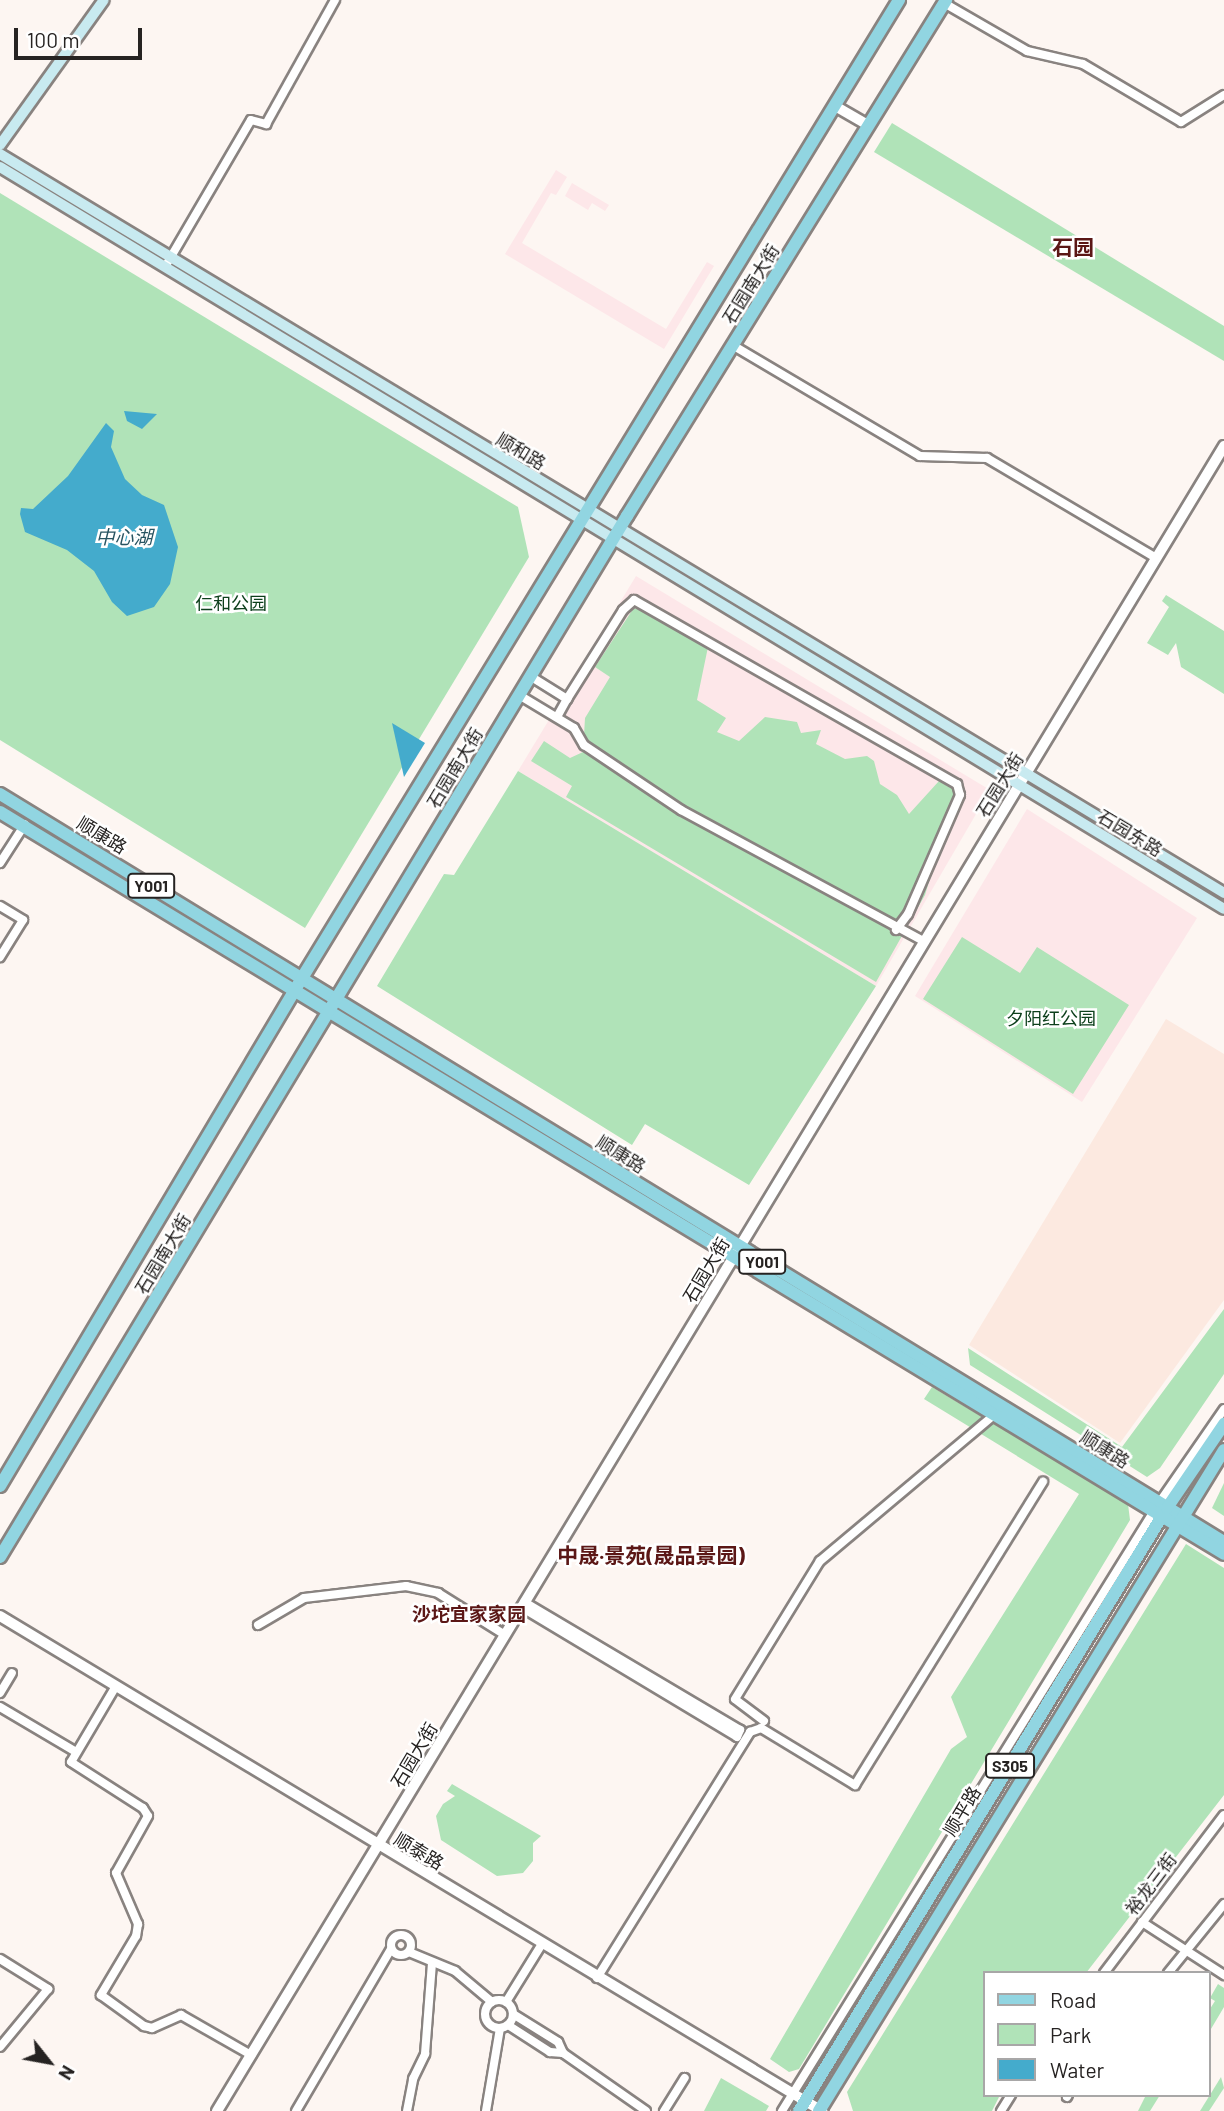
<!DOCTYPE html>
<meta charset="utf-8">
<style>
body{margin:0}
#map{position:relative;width:1224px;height:2111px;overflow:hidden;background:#fdf6f2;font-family:Barlow,"Noto Sans SC",sans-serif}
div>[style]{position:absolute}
.commercial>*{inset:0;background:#fde7e9}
.medical>*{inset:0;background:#fce9e0}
.green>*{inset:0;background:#b0e3b8}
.water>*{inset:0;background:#44abcc}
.roads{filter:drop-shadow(2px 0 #898380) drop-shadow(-2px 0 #898380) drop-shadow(0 2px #898380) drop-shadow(0 -2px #898380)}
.minor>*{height:8px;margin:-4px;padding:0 4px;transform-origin:4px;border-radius:4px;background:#fff}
.minor>.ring{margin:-4px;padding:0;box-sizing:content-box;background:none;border:8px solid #fff;border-radius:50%}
.tertiary>*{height:10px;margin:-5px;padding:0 5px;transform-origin:5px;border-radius:5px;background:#fff}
.secondary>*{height:10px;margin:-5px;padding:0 5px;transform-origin:5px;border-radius:5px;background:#c8eaf0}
.primary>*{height:12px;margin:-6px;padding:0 6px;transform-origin:6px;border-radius:6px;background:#91d5e1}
span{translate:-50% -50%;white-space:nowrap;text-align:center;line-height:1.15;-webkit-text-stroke:5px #fff;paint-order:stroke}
.shield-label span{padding:2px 5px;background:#fff;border:2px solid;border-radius:5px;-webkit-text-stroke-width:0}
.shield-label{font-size:16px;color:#262322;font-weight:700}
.street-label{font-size:18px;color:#262322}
.park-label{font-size:18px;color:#0d401c}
.water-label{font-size:19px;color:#285462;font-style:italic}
.neighbourhood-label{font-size:19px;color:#5b1716;font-weight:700}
.quarter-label{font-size:21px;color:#5b1716;font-weight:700}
.legend{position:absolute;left:983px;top:1971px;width:228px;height:126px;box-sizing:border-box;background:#fff;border:2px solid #a8a7a7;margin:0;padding:9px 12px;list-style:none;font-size:21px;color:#262322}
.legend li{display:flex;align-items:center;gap:14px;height:35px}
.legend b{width:35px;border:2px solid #a8a7a7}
.north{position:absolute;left:14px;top:2027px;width:70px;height:70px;-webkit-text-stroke:5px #fff;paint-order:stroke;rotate:121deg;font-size:19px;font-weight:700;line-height:28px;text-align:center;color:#262322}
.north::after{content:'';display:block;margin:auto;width:24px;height:32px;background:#262322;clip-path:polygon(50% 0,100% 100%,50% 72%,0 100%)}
.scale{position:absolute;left:14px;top:28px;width:128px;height:32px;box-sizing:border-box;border:4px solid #262322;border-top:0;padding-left:9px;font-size:21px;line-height:24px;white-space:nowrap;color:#262322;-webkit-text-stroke:5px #fff;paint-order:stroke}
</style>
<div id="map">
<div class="commercial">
<i style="clip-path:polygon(556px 170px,567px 177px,556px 195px,551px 193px,522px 243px,666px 329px,707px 262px,714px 266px,664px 349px,505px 254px)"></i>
<i style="clip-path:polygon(572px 183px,609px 205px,605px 211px,592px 203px,588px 210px,565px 196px)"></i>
<i style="clip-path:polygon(636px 576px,990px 790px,876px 986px,518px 771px)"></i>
<i style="clip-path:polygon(1027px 809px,1197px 918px,1082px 1102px,915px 996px)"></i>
</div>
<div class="medical">
<i style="clip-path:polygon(1166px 1019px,1224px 1054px,1224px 1300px,1120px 1443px,969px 1345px)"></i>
</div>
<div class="green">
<i style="clip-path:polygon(892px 123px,1224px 326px,1224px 361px,874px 152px)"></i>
<i style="clip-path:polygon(0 193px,518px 507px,529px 557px,305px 928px,0 740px)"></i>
<i style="clip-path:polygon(1166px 595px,1224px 631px,1224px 694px,1181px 667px,1176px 643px,1168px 655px,1147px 643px,1169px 607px,1162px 601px)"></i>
<i style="clip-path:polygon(639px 608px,708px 647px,697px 700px,726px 718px,717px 732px,739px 741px,765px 717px,797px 722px,801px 733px,821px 730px,816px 744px,845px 759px,867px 756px,874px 761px,880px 784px,897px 795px,909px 814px,939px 781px,956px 791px,925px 895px,876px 982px,566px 797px,572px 786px,531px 761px,544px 741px,570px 758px,583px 752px,585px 718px,610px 677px,595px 667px,633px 609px)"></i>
<i style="clip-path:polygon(518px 771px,876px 986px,749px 1185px,645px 1124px,632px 1145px,377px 986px,444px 874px,454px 875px)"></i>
<i style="clip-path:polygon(962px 937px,1020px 973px,1037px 947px,1129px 1005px,1073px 1094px,923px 999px)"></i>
<i style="clip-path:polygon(1224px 1309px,1224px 1374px,1160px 1468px,1147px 1477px,970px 1365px,968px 1348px,1122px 1447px)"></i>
<i style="clip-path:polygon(932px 1387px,1128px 1504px,1130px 1520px,799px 2069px,789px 2072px,770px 2059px,951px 1749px,967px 1737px,951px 1697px,1079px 1494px,924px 1399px)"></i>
<i style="clip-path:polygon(1224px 1483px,1224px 1516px,1212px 1508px)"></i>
<i style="clip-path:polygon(1186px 1544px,1224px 1568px,1224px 1795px,1086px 1973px,984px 1973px,984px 2095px,1000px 2095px,992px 2111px,853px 2111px,847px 2092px)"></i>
<i style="clip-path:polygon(452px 1784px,541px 1836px,533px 1843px,533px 1861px,523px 1873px,497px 1876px,441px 1840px,436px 1816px,443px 1804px,455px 1796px,447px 1791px)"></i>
<i style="clip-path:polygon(1218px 1984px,1224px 1988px,1224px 2007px,1208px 2034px,1208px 2012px,1215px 2001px,1210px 1998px)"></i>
<i style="clip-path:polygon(1221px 2077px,1224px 2088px,1209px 2111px,1200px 2111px)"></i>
<i style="clip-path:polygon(721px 2078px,769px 2106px,766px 2111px,704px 2111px)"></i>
<i style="clip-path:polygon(1146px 2095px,1160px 2095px,1150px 2111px,1138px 2111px)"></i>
</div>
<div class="water">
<i style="clip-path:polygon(124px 411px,157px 414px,142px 429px,127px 421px)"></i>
<i style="clip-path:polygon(106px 423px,114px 431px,111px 447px,125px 479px,142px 495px,164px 505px,178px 547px,170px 584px,154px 607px,127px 616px,112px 602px,94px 571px,67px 550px,25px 532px,20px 514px,21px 508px,33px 509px,68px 476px)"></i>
<i style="clip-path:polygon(392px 723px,425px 743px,404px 777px)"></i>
</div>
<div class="roads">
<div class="minor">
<i style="left:944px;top:3px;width:96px;rotate:30deg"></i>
<i style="left:1027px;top:51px;width:57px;rotate:13.1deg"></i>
<i style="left:1083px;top:64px;width:114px;rotate:30.6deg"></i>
<i style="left:1181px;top:122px;width:51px;rotate:-32.1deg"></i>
<i style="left:165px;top:267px;width:170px;rotate:-59.7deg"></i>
<i style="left:251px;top:120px;width:16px;rotate:15deg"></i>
<i style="left:266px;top:124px;width:142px;rotate:-60.9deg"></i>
<i style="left:734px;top:346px;width:216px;rotate:30.6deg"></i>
<i style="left:920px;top:456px;width:67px;rotate:1.7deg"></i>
<i style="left:987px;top:458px;width:196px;rotate:30.6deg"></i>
<i style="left:530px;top:676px;width:44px;rotate:31.9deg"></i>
<i style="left:567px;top:699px;width:105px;rotate:-57.8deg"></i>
<i style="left:623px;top:610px;width:15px;rotate:-42deg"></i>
<i style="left:634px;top:600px;width:372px;rotate:29.7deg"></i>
<i style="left:957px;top:784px;width:11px;rotate:75deg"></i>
<i style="left:960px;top:795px;width:130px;rotate:113.6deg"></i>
<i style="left:908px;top:914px;width:20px;rotate:127deg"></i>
<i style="left:519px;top:695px;width:64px;rotate:31deg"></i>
<i style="left:574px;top:728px;width:20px;rotate:60deg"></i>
<i style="left:584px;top:745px;width:117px;rotate:33.8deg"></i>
<i style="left:681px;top:810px;width:275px;rotate:28.4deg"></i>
<i style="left:557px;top:717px;width:21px;rotate:-61deg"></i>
<i style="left:0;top:863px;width:46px;rotate:-57.3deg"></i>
<i style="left:0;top:906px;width:27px;rotate:31deg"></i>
<i style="left:23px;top:920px;width:44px;rotate:121.9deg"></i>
<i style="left:521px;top:1607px;width:252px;rotate:31deg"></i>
<i style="left:737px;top:1737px;width:8px;rotate:-67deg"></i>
<i style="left:740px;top:1730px;width:251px;rotate:-149.3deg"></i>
<i style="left:258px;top:1625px;width:53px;rotate:-30.4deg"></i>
<i style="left:304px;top:1598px;width:103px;rotate:-6.7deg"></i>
<i style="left:406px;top:1586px;width:33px;rotate:12deg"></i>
<i style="left:438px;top:1593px;width:79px;rotate:32.1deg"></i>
<i style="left:116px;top:1686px;width:88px;rotate:120.6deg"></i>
<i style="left:71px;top:1762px;width:85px;rotate:32.6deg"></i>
<i style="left:143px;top:1808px;width:9px;rotate:58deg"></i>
<i style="left:148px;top:1816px;width:65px;rotate:119.3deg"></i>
<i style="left:116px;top:1873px;width:56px;rotate:66.7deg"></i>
<i style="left:138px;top:1924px;width:12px;rotate:99deg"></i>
<i style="left:136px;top:1936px;width:69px;rotate:120.7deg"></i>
<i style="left:101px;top:1995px;width:53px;rotate:35.8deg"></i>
<i style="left:144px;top:2026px;width:8px;rotate:14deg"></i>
<i style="left:152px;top:2028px;width:32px;rotate:-24deg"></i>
<i style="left:181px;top:2015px;width:81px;rotate:29.7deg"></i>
<i style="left:0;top:1693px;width:23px;rotate:-59deg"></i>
<i style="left:0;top:1707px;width:88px;rotate:30.6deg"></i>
<i style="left:764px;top:1721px;width:36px;rotate:-143deg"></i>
<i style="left:735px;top:1699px;width:162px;rotate:-58.4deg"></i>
<i style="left:820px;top:1561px;width:229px;rotate:-40deg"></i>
<i style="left:1142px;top:1922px;width:98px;rotate:32.9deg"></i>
<i class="ring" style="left:391px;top:1935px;width:12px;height:12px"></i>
<i style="left:409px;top:1952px;width:50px;rotate:22.4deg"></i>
<i style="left:455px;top:1971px;width:48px;rotate:40deg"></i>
<i style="left:0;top:1959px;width:57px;rotate:32deg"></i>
<i style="left:48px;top:1989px;width:75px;rotate:129.6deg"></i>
<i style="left:1104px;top:1973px;width:198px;rotate:-52.8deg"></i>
<i style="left:1168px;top:1973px;width:89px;rotate:-50.9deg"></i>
<i style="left:597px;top:1978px;width:290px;rotate:-58.1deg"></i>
<i style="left:750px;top:1732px;width:12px;rotate:-20deg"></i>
<i style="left:761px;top:1728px;width:110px;rotate:31.2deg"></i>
<i style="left:855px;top:1785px;width:357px;rotate:-58.2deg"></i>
<i class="ring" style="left:485px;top:2000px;width:20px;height:20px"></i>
<i style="left:506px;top:2002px;width:68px;rotate:-58.2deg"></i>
<i style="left:508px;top:2025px;width:50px;rotate:32.7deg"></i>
<i style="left:550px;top:2052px;width:13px;rotate:4deg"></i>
<i style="left:563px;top:2053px;width:12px;rotate:-114deg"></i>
<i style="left:558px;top:2042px;width:53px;rotate:-148.1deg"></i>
<i style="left:563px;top:2053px;width:101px;rotate:34.9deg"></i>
<i style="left:1067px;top:2097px;width:2px;rotate:-63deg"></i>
<i style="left:296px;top:2111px;width:188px;rotate:-59.6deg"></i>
<i style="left:407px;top:2111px;width:33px;rotate:-79deg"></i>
<i style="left:413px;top:2079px;width:28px;rotate:-64deg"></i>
<i style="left:425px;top:2054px;width:92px;rotate:-85.6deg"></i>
<i style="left:486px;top:2111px;width:84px;rotate:-80.4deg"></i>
<i style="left:664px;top:2111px;width:39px;rotate:-58deg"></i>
<i style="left:782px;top:2111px;width:715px;rotate:-58.2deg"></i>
<i style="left:1159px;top:1503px;width:114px;rotate:-55.3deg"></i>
<i style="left:1001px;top:2111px;width:19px;rotate:-58deg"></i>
</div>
<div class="tertiary">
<i style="left:835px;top:106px;width:39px;rotate:30deg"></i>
<i style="left:0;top:1616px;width:960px;rotate:31.06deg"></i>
<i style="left:217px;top:2111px;width:1946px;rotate:-58.83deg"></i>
</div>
<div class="secondary">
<i style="left:0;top:145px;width:178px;rotate:-54.4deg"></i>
<i style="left:0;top:154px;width:1430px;rotate:31.12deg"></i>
<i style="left:0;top:167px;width:1431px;rotate:31.22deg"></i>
</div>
<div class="primary">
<i style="left:0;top:794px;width:1434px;rotate:31.43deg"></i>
<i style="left:0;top:812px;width:1431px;rotate:31.22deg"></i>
<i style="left:0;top:1486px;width:591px;rotate:-59.27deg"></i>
<i style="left:302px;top:978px;width:1146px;rotate:-58.6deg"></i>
<i style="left:0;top:1557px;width:1215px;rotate:-58.94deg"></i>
<i style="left:627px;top:516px;width:607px;rotate:-58.27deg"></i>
<i style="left:799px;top:2111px;width:706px;rotate:-58.61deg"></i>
<i style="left:1167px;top:1508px;width:102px;rotate:-55.8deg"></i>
<i style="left:819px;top:2111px;width:775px;rotate:-58.5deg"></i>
</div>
</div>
<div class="shield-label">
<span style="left:151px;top:886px">Y001</span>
<span style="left:762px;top:1262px">Y001</span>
<span style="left:1010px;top:1766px">S305</span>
</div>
<div class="street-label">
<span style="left:751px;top:284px;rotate:-58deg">石园南大街</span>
<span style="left:521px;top:451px;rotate:31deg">顺和路</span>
<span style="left:455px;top:768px;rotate:-59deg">石园南大街</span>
<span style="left:1000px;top:785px;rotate:-58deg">石园大街</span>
<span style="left:1130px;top:833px;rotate:31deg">石园东路</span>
<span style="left:102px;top:835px;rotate:31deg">顺康路</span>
<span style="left:621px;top:1154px;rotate:32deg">顺康路</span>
<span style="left:163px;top:1254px;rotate:-59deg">石园南大街</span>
<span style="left:706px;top:1270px;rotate:-59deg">石园大街</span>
<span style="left:1105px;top:1449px;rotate:32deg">顺康路</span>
<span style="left:414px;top:1755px;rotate:-59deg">石园大街</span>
<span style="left:962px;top:1811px;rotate:-59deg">顺平路</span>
<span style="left:419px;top:1851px;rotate:31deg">顺泰路</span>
<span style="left:1151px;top:1884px;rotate:-53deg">裕龙三街</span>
</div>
<div class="park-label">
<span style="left:231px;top:603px">仁和公园</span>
<span style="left:1051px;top:1018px">夕阳红公园</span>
</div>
<div class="water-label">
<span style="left:124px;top:537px">中心湖</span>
</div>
<div class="neighbourhood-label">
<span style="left:469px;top:1614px">沙坨宜家家园</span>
</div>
<div class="quarter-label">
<span style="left:1073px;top:247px">石园</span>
<span style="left:651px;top:1555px">中晟·景苑(晟品景园)</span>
</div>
<ul class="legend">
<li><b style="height:9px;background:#91d5e1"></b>Road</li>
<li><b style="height:19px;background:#b0e3b8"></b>Park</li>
<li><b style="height:19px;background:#44abcc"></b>Water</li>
</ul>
<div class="north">N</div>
<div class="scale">100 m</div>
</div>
